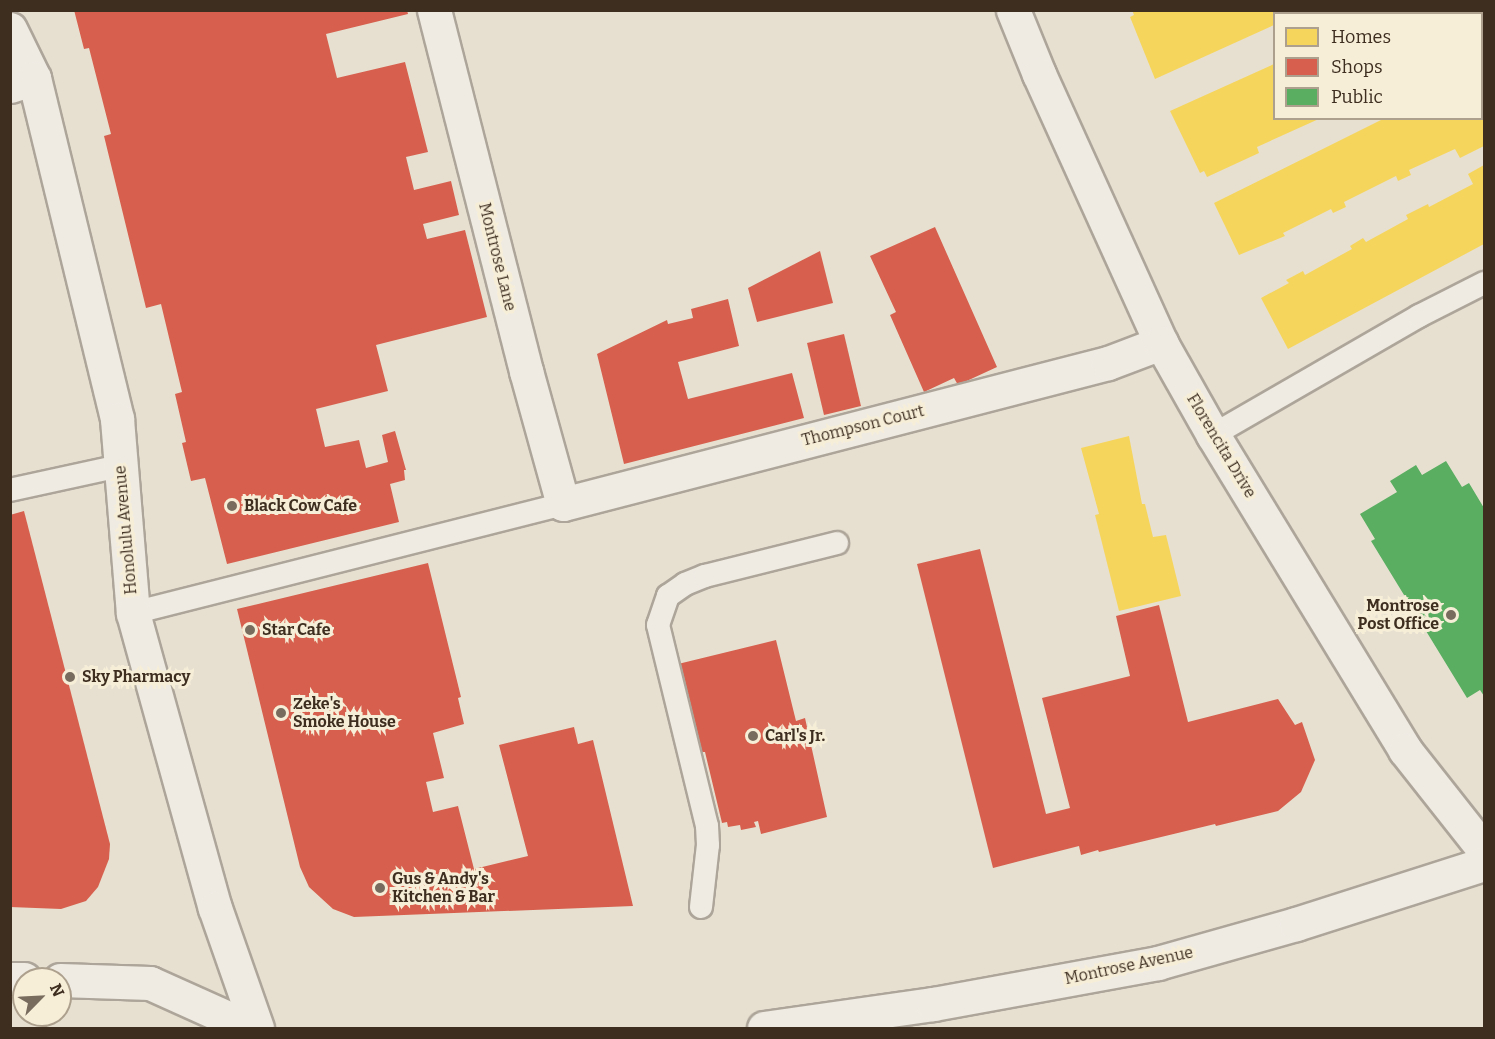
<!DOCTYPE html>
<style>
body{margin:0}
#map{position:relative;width:1495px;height:1039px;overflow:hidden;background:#e7e0d1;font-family:Bitter,serif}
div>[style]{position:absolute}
.homes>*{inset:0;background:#f6d55c}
.shops>*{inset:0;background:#d6604d}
.public>*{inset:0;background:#5aae61}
.roads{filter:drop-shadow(2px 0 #ada599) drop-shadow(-2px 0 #ada599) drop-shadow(0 2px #ada599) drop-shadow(0 -2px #ada599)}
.lane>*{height:22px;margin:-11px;padding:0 11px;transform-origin:11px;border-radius:11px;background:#efebe3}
.street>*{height:33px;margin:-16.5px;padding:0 16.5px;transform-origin:16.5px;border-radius:16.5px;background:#efebe3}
.secondary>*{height:33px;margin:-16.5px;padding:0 16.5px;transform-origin:16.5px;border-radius:16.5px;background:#efebe3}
.dots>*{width:16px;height:16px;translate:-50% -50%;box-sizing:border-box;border:3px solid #f7eed8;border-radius:50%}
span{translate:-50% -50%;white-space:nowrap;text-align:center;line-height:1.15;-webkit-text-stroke:6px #f7eed8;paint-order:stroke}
.street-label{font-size:16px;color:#3d2e20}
.poi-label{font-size:16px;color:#3d2e20;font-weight:700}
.left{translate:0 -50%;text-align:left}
.right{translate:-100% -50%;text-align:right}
.frame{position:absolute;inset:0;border:12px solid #3d2e20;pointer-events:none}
.legend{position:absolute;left:1273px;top:12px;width:210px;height:108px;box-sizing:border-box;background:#f7eed8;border:2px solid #ada18e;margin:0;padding:8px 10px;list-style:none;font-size:18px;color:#3d2e20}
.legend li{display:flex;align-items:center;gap:12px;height:30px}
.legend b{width:30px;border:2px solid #ada18e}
.north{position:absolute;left:12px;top:967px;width:60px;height:60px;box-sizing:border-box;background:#f7eed8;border:2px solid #ada18e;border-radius:50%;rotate:66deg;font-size:16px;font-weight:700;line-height:24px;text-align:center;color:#3d2e20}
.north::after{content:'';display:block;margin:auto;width:21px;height:27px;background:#786c5e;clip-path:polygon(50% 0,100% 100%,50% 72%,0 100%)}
</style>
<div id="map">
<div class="homes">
<i style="clip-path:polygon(1132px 10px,1307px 10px,1300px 14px,1274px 14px,1274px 25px,1155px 79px,1130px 17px,1134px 15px)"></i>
<i style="clip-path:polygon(1395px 10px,1484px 10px,1484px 35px,1482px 36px,1484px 45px,1482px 46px,1482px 14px,1388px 14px)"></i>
<i style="clip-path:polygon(1274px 64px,1274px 118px,1321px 118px,1257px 147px,1259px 153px,1207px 177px,1204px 171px,1200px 173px,1170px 111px)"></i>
<i style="clip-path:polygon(1484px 70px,1484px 146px,1460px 158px,1455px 149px,1409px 170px,1411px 175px,1398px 181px,1396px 176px,1344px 202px,1346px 207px,1333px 213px,1331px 209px,1283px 233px,1285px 236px,1239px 255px,1214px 203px,1385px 118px,1482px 118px,1482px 71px)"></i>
<i style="clip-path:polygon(1484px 165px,1484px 244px,1288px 349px,1261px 298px,1289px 283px,1286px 280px,1303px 271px,1305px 275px,1352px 249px,1350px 246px,1363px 238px,1366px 242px,1408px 219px,1406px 215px,1428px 204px,1429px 207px,1473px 184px,1468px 174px)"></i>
<i style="clip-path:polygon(1129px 436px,1142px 504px,1145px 504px,1153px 537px,1166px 535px,1181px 596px,1119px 611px,1095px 515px,1099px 514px,1081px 448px)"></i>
</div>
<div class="shops">
<i style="clip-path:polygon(74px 10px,407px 10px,408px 14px,326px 34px,337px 78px,405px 62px,428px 152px,406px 157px,414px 190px,451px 181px,459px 215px,423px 224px,427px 239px,465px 230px,487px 317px,376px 345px,388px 391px,316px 409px,325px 447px,359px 440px,366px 468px,388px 462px,382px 435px,395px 431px,406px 470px,404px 470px,405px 480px,390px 484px,399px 522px,227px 564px,205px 478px,191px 481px,182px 443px,186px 442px,175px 394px,182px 392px,161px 304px,146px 308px,104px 136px,111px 134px,89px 48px,84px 49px)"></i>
<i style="clip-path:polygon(935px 227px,997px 367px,958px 385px,954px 378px,924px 392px,890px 315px,896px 312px,870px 256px)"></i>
<i style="clip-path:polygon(820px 251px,833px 303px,757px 322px,748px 288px)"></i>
<i style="clip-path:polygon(728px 299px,739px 346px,678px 362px,688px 399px,792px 373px,804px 418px,624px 464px,597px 354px,667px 320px,668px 324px,693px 318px,691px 309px)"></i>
<i style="clip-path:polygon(844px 334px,861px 406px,824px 415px,807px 343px)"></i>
<i style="clip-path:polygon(24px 511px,110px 844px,109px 859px,98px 887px,86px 901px,61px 909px,10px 907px,10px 515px)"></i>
<i style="clip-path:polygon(980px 549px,1046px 814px,1070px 808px,1042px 698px,1130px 676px,1116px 616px,1159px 605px,1188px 722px,1278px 699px,1295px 725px,1302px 722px,1315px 760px,1301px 792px,1278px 811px,1216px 826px,1215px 824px,1099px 852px,1098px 850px,1081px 855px,1079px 846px,993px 868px,917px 564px)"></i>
<i style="clip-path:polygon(428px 563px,461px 697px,458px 698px,464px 724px,433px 733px,444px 778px,426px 782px,433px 812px,458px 806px,474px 869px,528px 856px,499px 745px,574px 727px,578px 744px,593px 740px,633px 906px,354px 917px,333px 909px,309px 887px,300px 867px,237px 609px)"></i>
<i style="clip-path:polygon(776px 640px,796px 721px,805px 718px,827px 817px,761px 834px,758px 821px,754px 822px,756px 827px,741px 830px,740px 825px,728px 827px,727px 822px,722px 823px,705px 752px,701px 752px,678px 664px)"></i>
</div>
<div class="public">
<i style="clip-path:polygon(1446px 461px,1462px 487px,1469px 483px,1484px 508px,1484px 696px,1480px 690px,1467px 698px,1371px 541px,1375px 539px,1360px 514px,1397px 492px,1390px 481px,1416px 465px,1422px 475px)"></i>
</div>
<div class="roads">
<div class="lane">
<i style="left:1213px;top:435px;width:238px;rotate:-30deg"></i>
<i style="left:1419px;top:316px;width:73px;rotate:-26.9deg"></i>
<i style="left:10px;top:490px;width:113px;rotate:-12.3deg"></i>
<i style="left:133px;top:613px;width:444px;rotate:-14.2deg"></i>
<i style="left:701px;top:907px;width:62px;rotate:-83.6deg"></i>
<i style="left:708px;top:845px;width:19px;rotate:-93deg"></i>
<i style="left:707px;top:826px;width:207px;rotate:-103.7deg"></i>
<i style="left:658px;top:625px;width:31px;rotate:-71deg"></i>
<i style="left:668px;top:596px;width:21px;rotate:-35deg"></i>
<i style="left:685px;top:584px;width:22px;rotate:-22deg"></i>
<i style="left:705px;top:576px;width:136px;rotate:-14deg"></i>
</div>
<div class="street">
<i style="left:434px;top:10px;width:373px;rotate:75.7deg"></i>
<i style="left:526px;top:371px;width:138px;rotate:74.5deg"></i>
<i style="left:563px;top:504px;width:563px;rotate:-14.51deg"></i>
<i style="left:1108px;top:363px;width:57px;rotate:-20.7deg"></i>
<i style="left:1013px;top:10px;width:69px;rotate:67.9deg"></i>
<i style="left:1039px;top:74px;width:295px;rotate:65.6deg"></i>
<i style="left:1161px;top:343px;width:106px;rotate:60.5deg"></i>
<i style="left:1213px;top:435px;width:369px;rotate:58.6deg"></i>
<i style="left:1405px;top:750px;width:127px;rotate:51.7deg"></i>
<i style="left:10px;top:86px;width:25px;rotate:-18deg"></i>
</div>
<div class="secondary">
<i style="left:10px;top:29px;width:55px;rotate:63.9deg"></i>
<i style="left:34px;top:78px;width:351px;rotate:76.3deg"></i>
<i style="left:117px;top:419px;width:195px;rotate:85.3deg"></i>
<i style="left:133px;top:613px;width:306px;rotate:74.5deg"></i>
<i style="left:215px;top:908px;width:127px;rotate:70.7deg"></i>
<i style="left:10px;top:979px;width:14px"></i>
<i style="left:60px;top:980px;width:90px;rotate:1.9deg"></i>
<i style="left:150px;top:983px;width:110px;rotate:24.2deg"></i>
<i style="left:764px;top:1028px;width:171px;rotate:-8.1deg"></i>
<i style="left:933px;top:1004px;width:229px;rotate:-10.3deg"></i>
<i style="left:1158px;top:963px;width:143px;rotate:-15.8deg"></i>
<i style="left:1296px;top:924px;width:197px;rotate:-17.7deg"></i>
</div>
</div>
<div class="dots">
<i style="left:232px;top:506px;background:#786c5e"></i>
<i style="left:1451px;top:615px;background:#786c5e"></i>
<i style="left:250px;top:630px;background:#786c5e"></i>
<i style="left:70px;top:677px;background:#786c5e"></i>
<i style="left:281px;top:713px;background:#786c5e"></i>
<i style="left:753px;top:736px;background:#786c5e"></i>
<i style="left:380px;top:888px;background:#786c5e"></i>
</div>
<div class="street-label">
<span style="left:497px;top:257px;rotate:76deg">Montrose Lane</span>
<span style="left:863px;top:426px;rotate:-14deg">Thompson Court</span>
<span style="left:1221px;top:446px;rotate:59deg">Florencita Drive</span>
<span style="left:126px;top:530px;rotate:-95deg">Honolulu Avenue</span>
<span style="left:1129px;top:966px;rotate:-12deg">Montrose Avenue</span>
</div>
<div class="poi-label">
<span class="left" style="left:244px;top:506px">Black Cow Cafe</span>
<span class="right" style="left:1439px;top:615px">Montrose<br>Post Office</span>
<span class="left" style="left:262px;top:630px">Star Cafe</span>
<span class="left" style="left:82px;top:677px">Sky Pharmacy</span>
<span class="left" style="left:293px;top:713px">Zeke's<br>Smoke House</span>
<span class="left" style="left:765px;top:736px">Carl's Jr.</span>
<span class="left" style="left:392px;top:888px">Gus &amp; Andy's<br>Kitchen &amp; Bar</span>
</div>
<div class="frame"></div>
<ul class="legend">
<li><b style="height:16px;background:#f6d55c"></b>Homes</li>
<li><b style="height:16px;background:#d6604d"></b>Shops</li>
<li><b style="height:16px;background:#5aae61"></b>Public</li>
</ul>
<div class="north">N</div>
</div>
